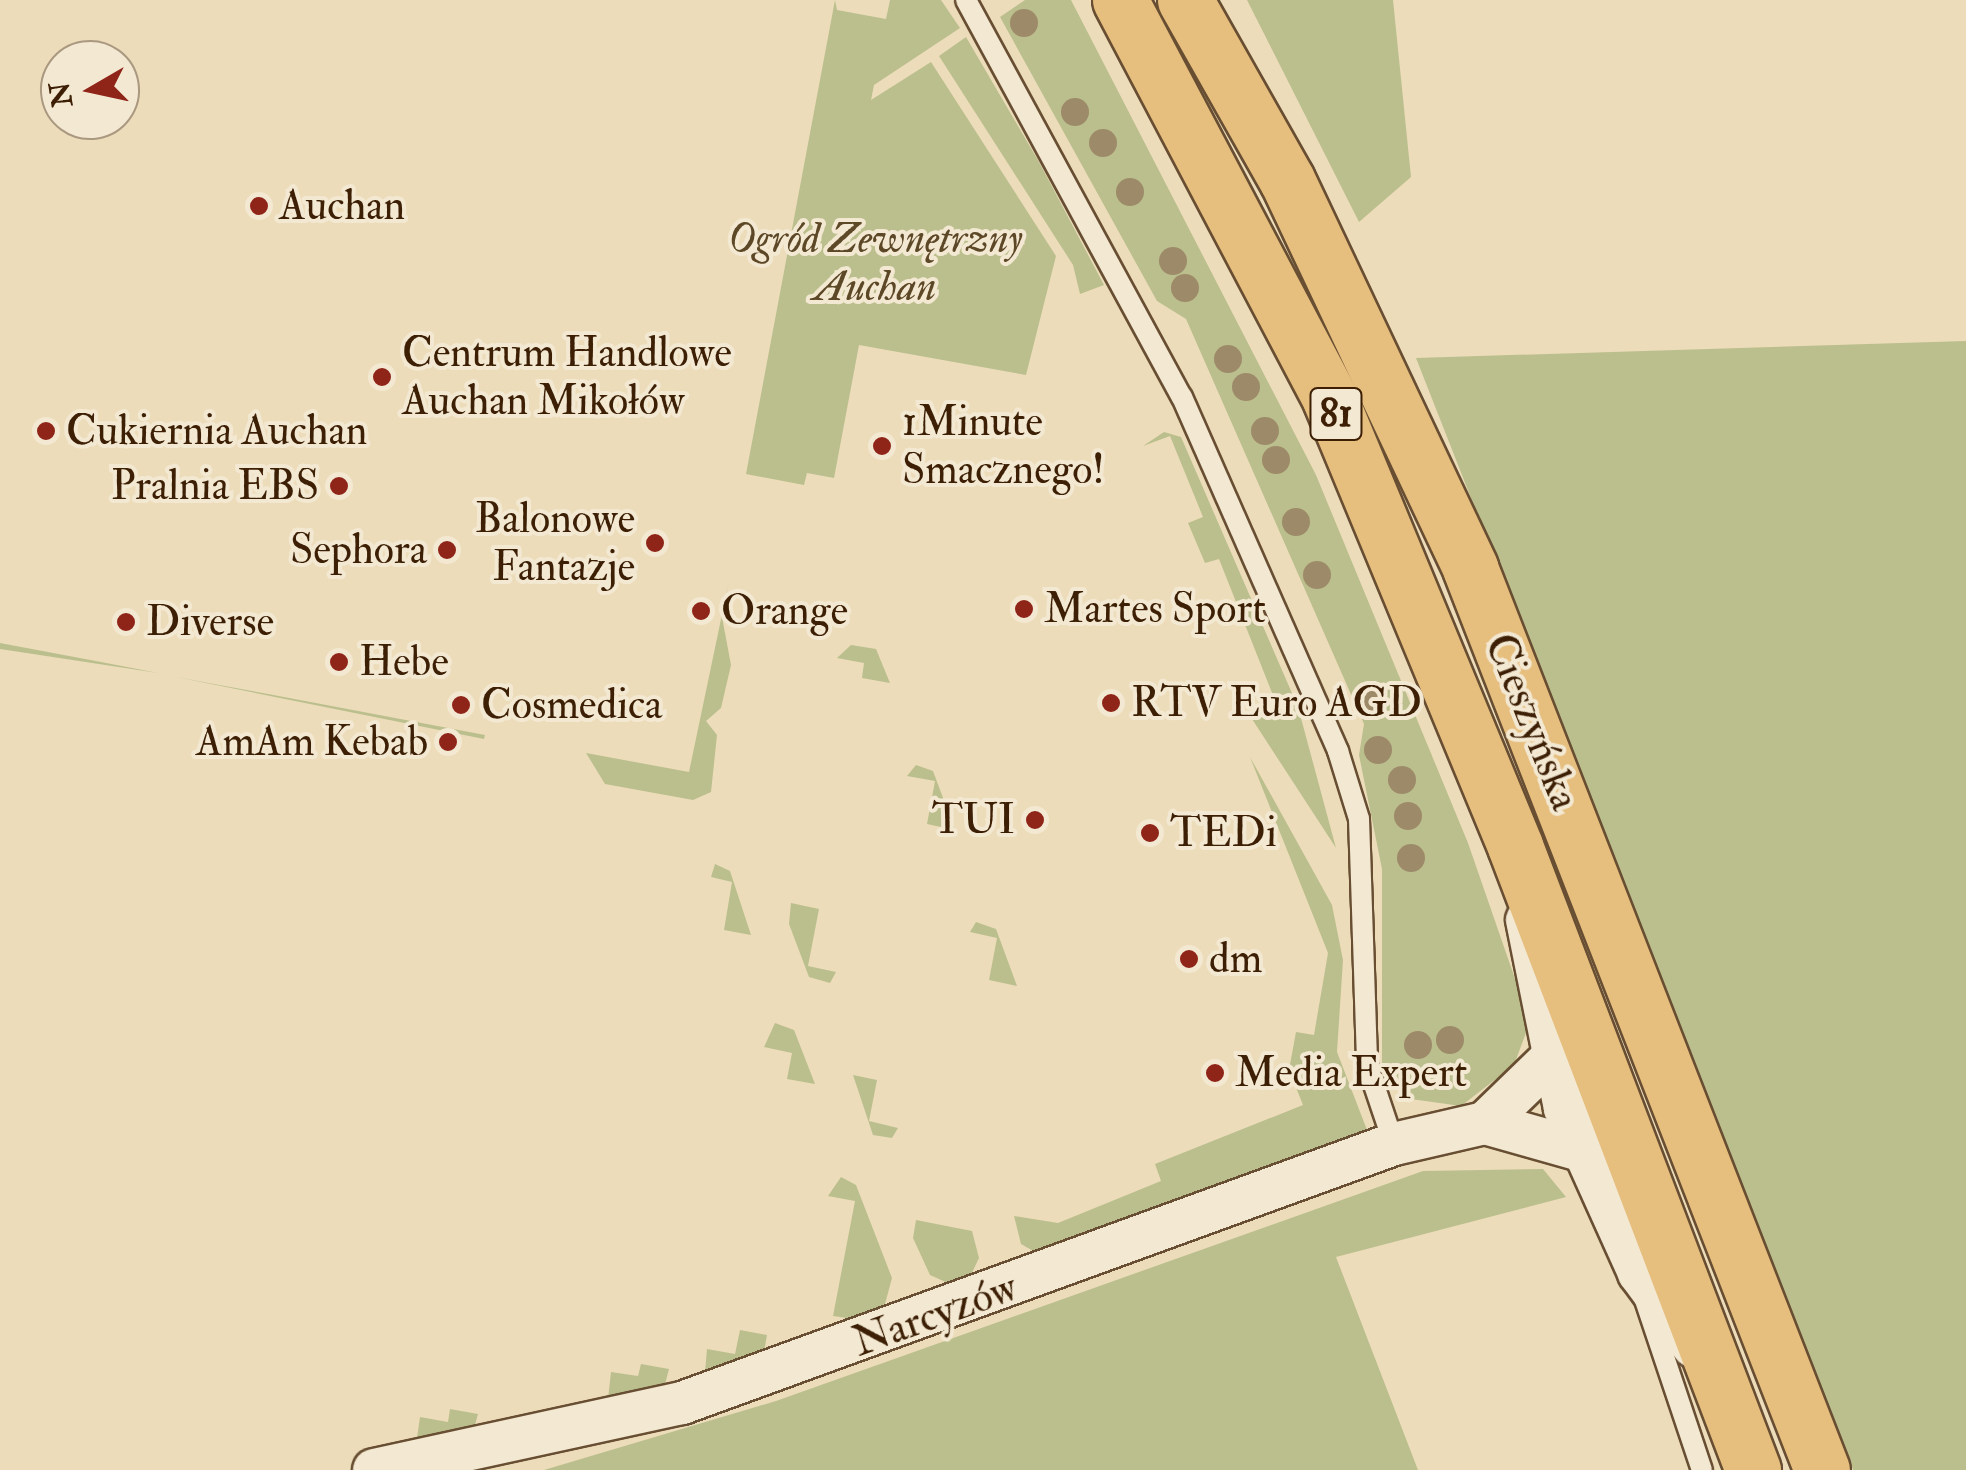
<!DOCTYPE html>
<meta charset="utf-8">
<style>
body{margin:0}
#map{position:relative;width:1966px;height:1470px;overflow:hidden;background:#ecdcba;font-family:"IM FELL Double Pica",serif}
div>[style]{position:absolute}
.green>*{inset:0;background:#bbbf8d}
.roads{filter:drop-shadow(2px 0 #684e32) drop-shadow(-2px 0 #684e32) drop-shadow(0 2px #684e32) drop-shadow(0 -2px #684e32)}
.service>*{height:20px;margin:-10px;padding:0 10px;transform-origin:10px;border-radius:10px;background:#f3e8d2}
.minor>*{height:42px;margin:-21px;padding:0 21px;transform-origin:21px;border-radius:21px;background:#f3e8d2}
.primary>*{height:55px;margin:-27.5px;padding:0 27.5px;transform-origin:27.5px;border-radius:27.5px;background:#e6be7d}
.trees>*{width:28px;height:28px;margin:-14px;border-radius:50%;background:#9d8a69}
.dots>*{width:28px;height:28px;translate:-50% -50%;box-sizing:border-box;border:5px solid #f3e8d2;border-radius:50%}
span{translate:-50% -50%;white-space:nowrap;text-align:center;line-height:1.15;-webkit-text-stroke:8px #f3e8d2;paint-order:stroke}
.shield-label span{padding:2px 8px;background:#f3e8d2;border:2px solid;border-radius:8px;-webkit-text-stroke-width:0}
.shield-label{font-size:40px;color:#3c1f04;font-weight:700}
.poi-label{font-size:42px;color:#3c1f04}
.left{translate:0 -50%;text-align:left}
.right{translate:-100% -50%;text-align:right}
.park-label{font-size:42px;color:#5c4726;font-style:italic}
.street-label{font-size:42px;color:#3c1f04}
.north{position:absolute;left:40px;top:40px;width:100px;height:100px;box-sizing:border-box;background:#f3e8d2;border:2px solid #aa9880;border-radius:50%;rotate:261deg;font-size:28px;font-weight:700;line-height:40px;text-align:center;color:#3c1f04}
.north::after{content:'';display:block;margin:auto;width:35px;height:45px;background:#8f2418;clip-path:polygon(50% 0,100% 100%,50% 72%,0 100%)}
</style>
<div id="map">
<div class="green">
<i style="clip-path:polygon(835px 0,837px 10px,886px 19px,890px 0,941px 0,960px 28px,874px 85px,871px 100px,931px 62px,1056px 256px,1026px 375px,859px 345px,834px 478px,807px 473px,804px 485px,746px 474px)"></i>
<i style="clip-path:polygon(1025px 0,1071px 0,1316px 475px,1468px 843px,1530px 1022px,1514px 1065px,1461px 1106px,1411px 1099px,1382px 1064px,1382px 869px,1359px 755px,1364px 724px,1186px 319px,1157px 301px,1000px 17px)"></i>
<i style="clip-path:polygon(1247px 0,1393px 0,1411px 177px,1359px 222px)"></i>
<i style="clip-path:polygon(966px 37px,1039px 162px,1104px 285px,1080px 294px,1073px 265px,939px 56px)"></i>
<i style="clip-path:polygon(1966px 341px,1966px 1470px,1853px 1470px,1416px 358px)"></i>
<i style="clip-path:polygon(1164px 432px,1181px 437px,1298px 707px,1336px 848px,1252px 719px,1278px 708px,1219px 559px,1205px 563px,1188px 523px,1203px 517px,1170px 436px,1143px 446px)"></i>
<i style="clip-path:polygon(729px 581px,722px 617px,731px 665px,721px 708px,706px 721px,717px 735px,711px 792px,693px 800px,605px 784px,586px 753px,689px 772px)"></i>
<i style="clip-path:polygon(0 643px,101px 662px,158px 673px,0 649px)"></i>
<i style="clip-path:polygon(851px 645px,876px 649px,890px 683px,862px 678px,864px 663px,837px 658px)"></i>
<i style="clip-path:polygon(176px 677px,268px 694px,485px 735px,484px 739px)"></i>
<i style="clip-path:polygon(1250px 757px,1332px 905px,1343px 960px,1337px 1052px,1367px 1130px,1035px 1252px,1021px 1244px,1014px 1216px,1058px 1223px,1161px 1181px,1155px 1164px,1303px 1105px,1289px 1070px,1296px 1032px,1314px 1035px,1328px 953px)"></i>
<i style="clip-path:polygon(916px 765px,933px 771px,955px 830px,927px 824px,935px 781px,907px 776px)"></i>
<i style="clip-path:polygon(715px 864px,730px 871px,751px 935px,724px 930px,732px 882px,711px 877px)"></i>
<i style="clip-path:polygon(791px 903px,819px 909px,808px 966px,836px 972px,830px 983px,809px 977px,789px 924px)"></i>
<i style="clip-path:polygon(976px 922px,996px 929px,1017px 986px,989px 980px,997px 938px,970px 932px)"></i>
<i style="clip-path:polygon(775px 1023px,794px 1030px,815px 1084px,787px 1079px,792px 1053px,764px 1047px)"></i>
<i style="clip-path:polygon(853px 1075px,877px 1080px,869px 1121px,898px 1128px,892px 1138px,873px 1135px)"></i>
<i style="clip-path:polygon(1543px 1169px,1566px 1197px,1336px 1257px,1418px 1470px,544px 1470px,776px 1401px,1423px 1171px)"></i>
<i style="clip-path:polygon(841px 1177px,856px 1185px,892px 1278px,885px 1304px,854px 1319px,833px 1316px,855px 1201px,828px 1196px)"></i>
<i style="clip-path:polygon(916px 1220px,972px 1231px,979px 1258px,970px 1277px,950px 1284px,930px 1275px,913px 1238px)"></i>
<i style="clip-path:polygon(740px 1330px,767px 1335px,764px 1352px,705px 1372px,707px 1349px,735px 1354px)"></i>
<i style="clip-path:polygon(641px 1364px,669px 1369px,664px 1388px,608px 1399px,611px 1372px,638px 1376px)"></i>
<i style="clip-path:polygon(450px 1409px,478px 1414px,473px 1432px,417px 1438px,420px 1417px,448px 1422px)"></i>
</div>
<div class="roads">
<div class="service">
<i style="left:966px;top:0;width:452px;rotate:61.5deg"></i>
<i style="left:1182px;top:397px;width:387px;rotate:66.2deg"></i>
<i style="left:1338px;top:751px;width:71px;rotate:72.8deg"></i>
<i style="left:1359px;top:819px;width:245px;rotate:88.1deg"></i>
<i style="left:1367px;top:1064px;width:84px;rotate:71.4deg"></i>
<i style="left:1640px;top:1285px;width:195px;rotate:71.5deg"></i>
</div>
<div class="minor">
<i style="left:1527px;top:920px;width:192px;rotate:78.6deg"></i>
<i style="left:1565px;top:1108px;width:181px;rotate:65.8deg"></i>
<i style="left:1639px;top:1273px;width:91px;rotate:53.5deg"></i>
<i style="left:1485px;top:1123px;width:89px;rotate:-44.1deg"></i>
<i style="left:374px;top:1470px;width:315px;rotate:-12.3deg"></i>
<i style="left:682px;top:1403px;width:758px;rotate:-19.99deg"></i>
<i style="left:1394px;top:1144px;width:93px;rotate:-13deg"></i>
<i style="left:1485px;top:1123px;width:103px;rotate:15.8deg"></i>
</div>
<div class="primary">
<i style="left:1120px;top:0;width:451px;rotate:62.2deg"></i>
<i style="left:1330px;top:399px;width:484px;rotate:67.5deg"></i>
<i style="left:1515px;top:846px;width:668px;rotate:69.12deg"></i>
<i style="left:1185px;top:0;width:207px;rotate:60.5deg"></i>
<i style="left:1287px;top:180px;width:429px;rotate:64.7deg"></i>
<i style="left:1470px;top:568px;width:968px;rotate:68.68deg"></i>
</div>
</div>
<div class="trees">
<i style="left:1024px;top:23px"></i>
<i style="left:1075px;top:112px"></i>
<i style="left:1103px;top:143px"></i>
<i style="left:1130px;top:192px"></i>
<i style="left:1173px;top:261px"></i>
<i style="left:1185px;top:288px"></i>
<i style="left:1228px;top:359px"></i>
<i style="left:1246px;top:387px"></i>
<i style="left:1265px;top:431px"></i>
<i style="left:1276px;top:460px"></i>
<i style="left:1296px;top:522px"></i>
<i style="left:1317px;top:575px"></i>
<i style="left:1372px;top:700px"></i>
<i style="left:1378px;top:750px"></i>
<i style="left:1402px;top:780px"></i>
<i style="left:1408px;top:816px"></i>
<i style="left:1411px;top:858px"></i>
<i style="left:1450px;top:1040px"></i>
<i style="left:1418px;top:1045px"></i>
</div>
<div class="dots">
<i style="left:259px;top:206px;background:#8f2418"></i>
<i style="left:382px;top:377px;background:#8f2418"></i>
<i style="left:46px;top:431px;background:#8f2418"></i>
<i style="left:882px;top:446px;background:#8f2418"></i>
<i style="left:339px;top:486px;background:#8f2418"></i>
<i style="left:655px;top:543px;background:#8f2418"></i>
<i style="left:447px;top:550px;background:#8f2418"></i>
<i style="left:1024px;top:609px;background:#8f2418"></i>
<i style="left:701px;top:611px;background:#8f2418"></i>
<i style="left:126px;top:622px;background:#8f2418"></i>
<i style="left:339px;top:662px;background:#8f2418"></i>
<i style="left:1111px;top:703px;background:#8f2418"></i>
<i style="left:461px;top:705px;background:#8f2418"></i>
<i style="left:448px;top:742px;background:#8f2418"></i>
<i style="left:1035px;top:820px;background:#8f2418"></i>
<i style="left:1150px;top:833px;background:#8f2418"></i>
<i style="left:1189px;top:959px;background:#8f2418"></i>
<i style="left:1215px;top:1073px;background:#8f2418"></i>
</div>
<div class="shield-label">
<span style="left:1336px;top:414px">81</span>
</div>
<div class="poi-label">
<span class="left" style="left:279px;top:206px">Auchan</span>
<span class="left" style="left:402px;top:377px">Centrum Handlowe<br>Auchan Mikołów</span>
<span class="left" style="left:902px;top:446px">1Minute<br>Smacznego!</span>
<span class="left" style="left:66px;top:431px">Cukiernia Auchan</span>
<span class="right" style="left:319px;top:486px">Pralnia EBS</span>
<span class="right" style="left:635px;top:543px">Balonowe<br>Fantazje</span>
<span class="right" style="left:427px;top:550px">Sephora</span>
<span class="left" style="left:1044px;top:609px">Martes Sport</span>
<span class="left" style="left:721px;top:611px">Orange</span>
<span class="left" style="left:146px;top:622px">Diverse</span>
<span class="left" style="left:359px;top:662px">Hebe</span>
<span class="left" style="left:1131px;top:703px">RTV Euro AGD</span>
<span class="left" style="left:481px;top:705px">Cosmedica</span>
<span class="right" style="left:428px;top:742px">AmAm Kebab</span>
<span class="right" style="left:1015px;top:820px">TUI</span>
<span class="left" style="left:1170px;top:833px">TEDi</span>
<span class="left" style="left:1209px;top:959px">dm</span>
<span class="left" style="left:1235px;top:1073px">Media Expert</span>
</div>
<div class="park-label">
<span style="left:875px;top:263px">Ogród Zewnętrzny<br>Auchan</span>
</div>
<div class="street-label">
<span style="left:1532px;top:722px;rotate:68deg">Cieszyńska</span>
<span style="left:935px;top:1315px;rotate:-20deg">Narcyzów</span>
</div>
<div class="north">N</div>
</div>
